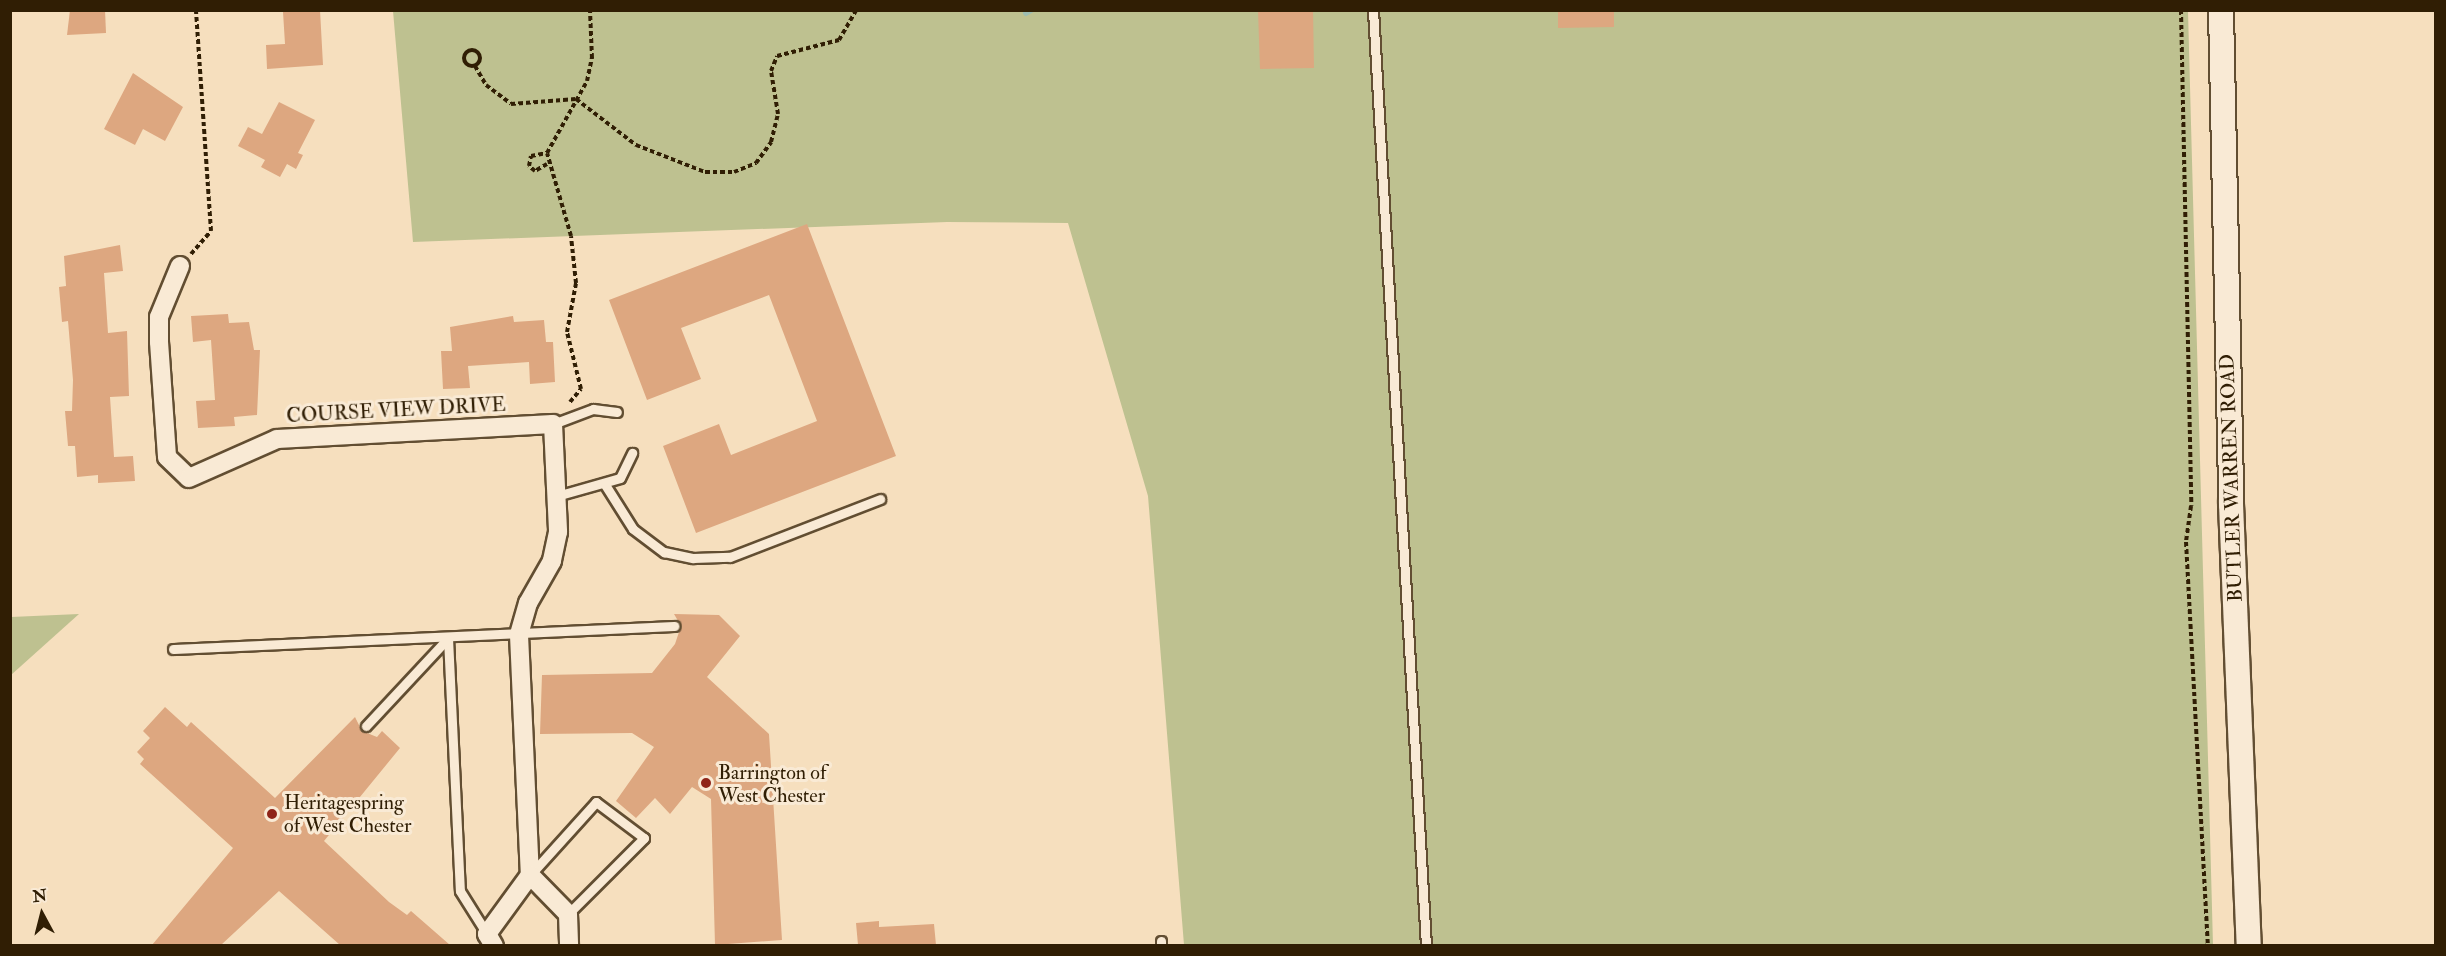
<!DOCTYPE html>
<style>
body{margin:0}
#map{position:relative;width:2446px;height:956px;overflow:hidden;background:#f6dfbe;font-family:"IM FELL Double Pica",serif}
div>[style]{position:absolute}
.green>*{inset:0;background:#bec190}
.stream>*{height:6px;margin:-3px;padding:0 3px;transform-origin:3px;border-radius:3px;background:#9dbdb1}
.building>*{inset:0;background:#dda780}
.path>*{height:4px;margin-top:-2px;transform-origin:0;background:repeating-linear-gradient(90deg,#301e04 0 4.5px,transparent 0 7.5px)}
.path>.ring{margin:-2px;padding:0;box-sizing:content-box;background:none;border:4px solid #301e04;border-radius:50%}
.roads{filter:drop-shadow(2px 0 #624e32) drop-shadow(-2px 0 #624e32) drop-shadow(0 2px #624e32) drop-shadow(0 -2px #624e32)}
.service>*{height:9px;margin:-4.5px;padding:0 4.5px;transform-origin:4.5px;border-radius:4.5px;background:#f9ead5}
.minor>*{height:18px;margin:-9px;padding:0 9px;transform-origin:9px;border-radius:9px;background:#f9ead5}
.secondary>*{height:24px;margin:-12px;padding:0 12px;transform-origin:12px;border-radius:12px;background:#f9ead5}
.dots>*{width:16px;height:16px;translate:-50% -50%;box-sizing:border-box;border:3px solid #f9ead5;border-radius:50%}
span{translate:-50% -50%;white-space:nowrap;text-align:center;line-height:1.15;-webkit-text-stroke:6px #f9ead5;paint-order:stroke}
.street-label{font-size:20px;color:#301e04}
.poi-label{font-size:20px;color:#301e04}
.left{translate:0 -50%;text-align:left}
.frame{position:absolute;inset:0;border:12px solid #301e04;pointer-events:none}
.north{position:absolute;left:12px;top:884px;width:60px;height:60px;-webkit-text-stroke:4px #f9ead5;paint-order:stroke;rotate:353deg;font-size:16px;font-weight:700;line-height:24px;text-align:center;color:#301e04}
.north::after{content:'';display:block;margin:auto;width:21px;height:27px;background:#301e04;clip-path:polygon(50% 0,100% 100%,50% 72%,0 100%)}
</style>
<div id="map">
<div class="green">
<i style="clip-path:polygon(393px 11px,2188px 11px,2213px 945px,1184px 945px,1148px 496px,1068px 223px,947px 222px,413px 242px)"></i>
<i style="clip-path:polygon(79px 614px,11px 675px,11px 617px)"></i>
</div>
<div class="stream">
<i style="left:1026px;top:13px;width:6px;rotate:-31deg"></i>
</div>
<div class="building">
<i style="clip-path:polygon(70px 10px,105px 10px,106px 33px,67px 35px)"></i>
<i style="clip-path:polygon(320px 10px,323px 65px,267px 69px,266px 45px,285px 44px,283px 12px)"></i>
<i style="clip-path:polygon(1258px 10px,1313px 10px,1314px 68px,1260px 69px)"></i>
<i style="clip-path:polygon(1558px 10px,1614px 10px,1614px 27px,1558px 28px)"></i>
<i style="clip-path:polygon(133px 73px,183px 107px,165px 141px,143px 129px,135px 145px,104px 129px)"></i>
<i style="clip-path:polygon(279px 102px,315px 120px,298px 153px,303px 155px,296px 169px,287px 164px,280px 177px,261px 167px,265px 160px,238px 146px,248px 127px,262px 134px)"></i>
<i style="clip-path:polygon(807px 224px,896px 456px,696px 533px,663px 446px,719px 424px,731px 455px,817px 421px,769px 295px,681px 328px,701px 379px,647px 400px,609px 300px)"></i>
<i style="clip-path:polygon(120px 245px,123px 271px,104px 273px,108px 333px,127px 331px,129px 396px,110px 397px,114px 457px,133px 456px,135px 481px,98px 483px,98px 475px,77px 477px,75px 446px,68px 446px,65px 411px,72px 411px,73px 380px,68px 321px,62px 322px,59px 287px,66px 286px,64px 256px)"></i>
<i style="clip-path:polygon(228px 314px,229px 323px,249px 322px,254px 350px,260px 350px,257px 415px,234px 417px,235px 426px,198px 428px,196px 401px,215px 400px,211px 340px,193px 342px,191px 316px)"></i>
<i style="clip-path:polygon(513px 316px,514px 322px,544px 320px,546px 342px,553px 342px,555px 382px,530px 384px,529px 362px,468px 366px,470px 388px,443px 389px,441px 351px,452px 351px,450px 327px)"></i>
<i style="clip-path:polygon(674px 614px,719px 615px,740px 636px,707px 677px,769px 734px,782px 940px,715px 945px,711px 799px,692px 787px,670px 814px,655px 798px,636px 818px,616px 801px,654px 747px,632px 733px,540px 734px,542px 675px,652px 673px,675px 644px,681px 626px)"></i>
<i style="clip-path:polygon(165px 707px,187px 727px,191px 722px,275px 798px,355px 717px,362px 731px,377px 737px,382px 731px,400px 748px,324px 841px,389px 902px,407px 915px,411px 911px,450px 945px,340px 945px,279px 891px,221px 945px,152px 945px,233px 848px,140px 764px,144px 759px,137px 752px,150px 738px,143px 731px)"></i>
<i style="clip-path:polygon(879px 921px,879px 927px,934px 924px,936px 945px,858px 945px,856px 923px)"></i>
</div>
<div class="path">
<i style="left:2181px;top:10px;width:496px;rotate:88.8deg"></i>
<i style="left:2191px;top:506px;width:36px;rotate:98deg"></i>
<i style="left:2186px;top:542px;width:405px;rotate:86.9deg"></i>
<i class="ring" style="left:464px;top:50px;width:12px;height:12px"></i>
<i style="left:475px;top:66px;width:22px;rotate:60deg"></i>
<i style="left:486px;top:85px;width:31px;rotate:37deg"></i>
<i style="left:511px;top:104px;width:65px;rotate:-4.4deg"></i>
<i style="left:576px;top:99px;width:76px;rotate:37.5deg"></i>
<i style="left:636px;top:145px;width:74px;rotate:21.4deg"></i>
<i style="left:705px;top:172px;width:29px"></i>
<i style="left:734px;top:172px;width:24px;rotate:-22deg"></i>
<i style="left:756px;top:163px;width:26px;rotate:-54deg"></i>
<i style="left:771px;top:142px;width:29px;rotate:-76deg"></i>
<i style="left:778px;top:114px;width:44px;rotate:-99.2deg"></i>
<i style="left:771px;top:71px;width:16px;rotate:-68deg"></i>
<i style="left:777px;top:56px;width:64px;rotate:-14.5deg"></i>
<i style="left:839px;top:40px;width:34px;rotate:-60deg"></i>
<i style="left:547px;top:164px;width:14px;rotate:150deg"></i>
<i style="left:535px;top:171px;width:8px;rotate:-140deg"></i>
<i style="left:529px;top:166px;width:10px;rotate:-79deg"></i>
<i style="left:531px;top:156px;width:16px;rotate:-11deg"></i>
<i style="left:191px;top:254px;width:30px;rotate:-49deg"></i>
<i style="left:211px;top:231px;width:222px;rotate:-93.9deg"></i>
<i style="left:570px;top:402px;width:17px;rotate:-50deg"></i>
<i style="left:581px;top:389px;width:59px;rotate:-103.8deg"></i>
<i style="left:567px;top:332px;width:50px;rotate:-79.6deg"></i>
<i style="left:576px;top:283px;width:47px;rotate:-96.1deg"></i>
<i style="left:571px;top:236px;width:86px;rotate:-106.1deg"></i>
<i style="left:547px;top:153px;width:82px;rotate:-60.9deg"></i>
<i style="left:587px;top:81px;width:24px;rotate:-78deg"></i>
<i style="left:592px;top:58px;width:48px;rotate:-92.4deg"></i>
</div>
<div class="roads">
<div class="service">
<i style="left:1373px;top:10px;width:937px;rotate:86.76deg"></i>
<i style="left:553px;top:424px;width:43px;rotate:-20.6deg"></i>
<i style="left:593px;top:409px;width:24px;rotate:7deg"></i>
<i style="left:604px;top:483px;width:54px;rotate:57.8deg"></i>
<i style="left:633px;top:529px;width:39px;rotate:37deg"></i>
<i style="left:664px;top:552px;width:30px;rotate:12deg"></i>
<i style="left:693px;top:558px;width:37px;rotate:-2deg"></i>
<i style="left:730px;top:557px;width:161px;rotate:-21.1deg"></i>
<i style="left:560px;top:495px;width:62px;rotate:-15.8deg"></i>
<i style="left:620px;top:478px;width:28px;rotate:-64deg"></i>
<i style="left:448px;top:638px;width:253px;rotate:87.3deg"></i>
<i style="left:460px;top:891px;width:51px;rotate:57.9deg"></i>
<i style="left:173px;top:649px;width:502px;rotate:-2.63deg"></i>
<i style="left:366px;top:726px;width:120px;rotate:-47deg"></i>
<i style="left:531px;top:874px;width:97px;rotate:-47.9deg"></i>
<i style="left:596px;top:802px;width:60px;rotate:36.9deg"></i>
<i style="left:644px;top:838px;width:107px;rotate:135deg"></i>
<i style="left:1161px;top:941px;width:5px;rotate:90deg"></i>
</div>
<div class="minor">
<i style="left:180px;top:266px;width:55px;rotate:112.4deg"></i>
<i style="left:159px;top:317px;width:25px;rotate:90deg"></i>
<i style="left:159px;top:342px;width:115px;rotate:86deg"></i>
<i style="left:167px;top:457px;width:30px;rotate:44deg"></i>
<i style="left:189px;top:478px;width:96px;rotate:-23.9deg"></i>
<i style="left:277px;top:439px;width:276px;rotate:-3.1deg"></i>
<i style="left:553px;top:424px;width:108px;rotate:87.3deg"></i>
<i style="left:558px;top:532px;width:30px;rotate:102deg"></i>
<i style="left:552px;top:561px;width:48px;rotate:119.7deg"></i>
<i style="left:528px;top:603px;width:33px;rotate:106deg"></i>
<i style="left:519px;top:635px;width:240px;rotate:87.4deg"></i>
<i style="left:530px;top:875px;width:73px;rotate:126.1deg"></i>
<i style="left:487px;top:934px;width:14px;rotate:60deg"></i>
<i style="left:530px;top:875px;width:54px;rotate:45.7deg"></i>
<i style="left:568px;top:914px;width:32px;rotate:88deg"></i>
</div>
<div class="secondary">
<i style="left:2221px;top:10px;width:494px;rotate:88.8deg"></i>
<i style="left:2231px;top:504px;width:442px;rotate:87.7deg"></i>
</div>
</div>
<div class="dots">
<i style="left:706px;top:783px;background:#8f2418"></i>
<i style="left:272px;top:814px;background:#8f2418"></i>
</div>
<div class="street-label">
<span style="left:396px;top:410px;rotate:-3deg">COURSE VIEW DRIVE</span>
<span style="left:2231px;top:478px;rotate:-92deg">BUTLER WARREN ROAD</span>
</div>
<div class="poi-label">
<span class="left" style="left:718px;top:784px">Barrington of<br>West Chester</span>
<span class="left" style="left:284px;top:814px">Heritagespring<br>of West Chester</span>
</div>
<div class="frame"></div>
<div class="north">N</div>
</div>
